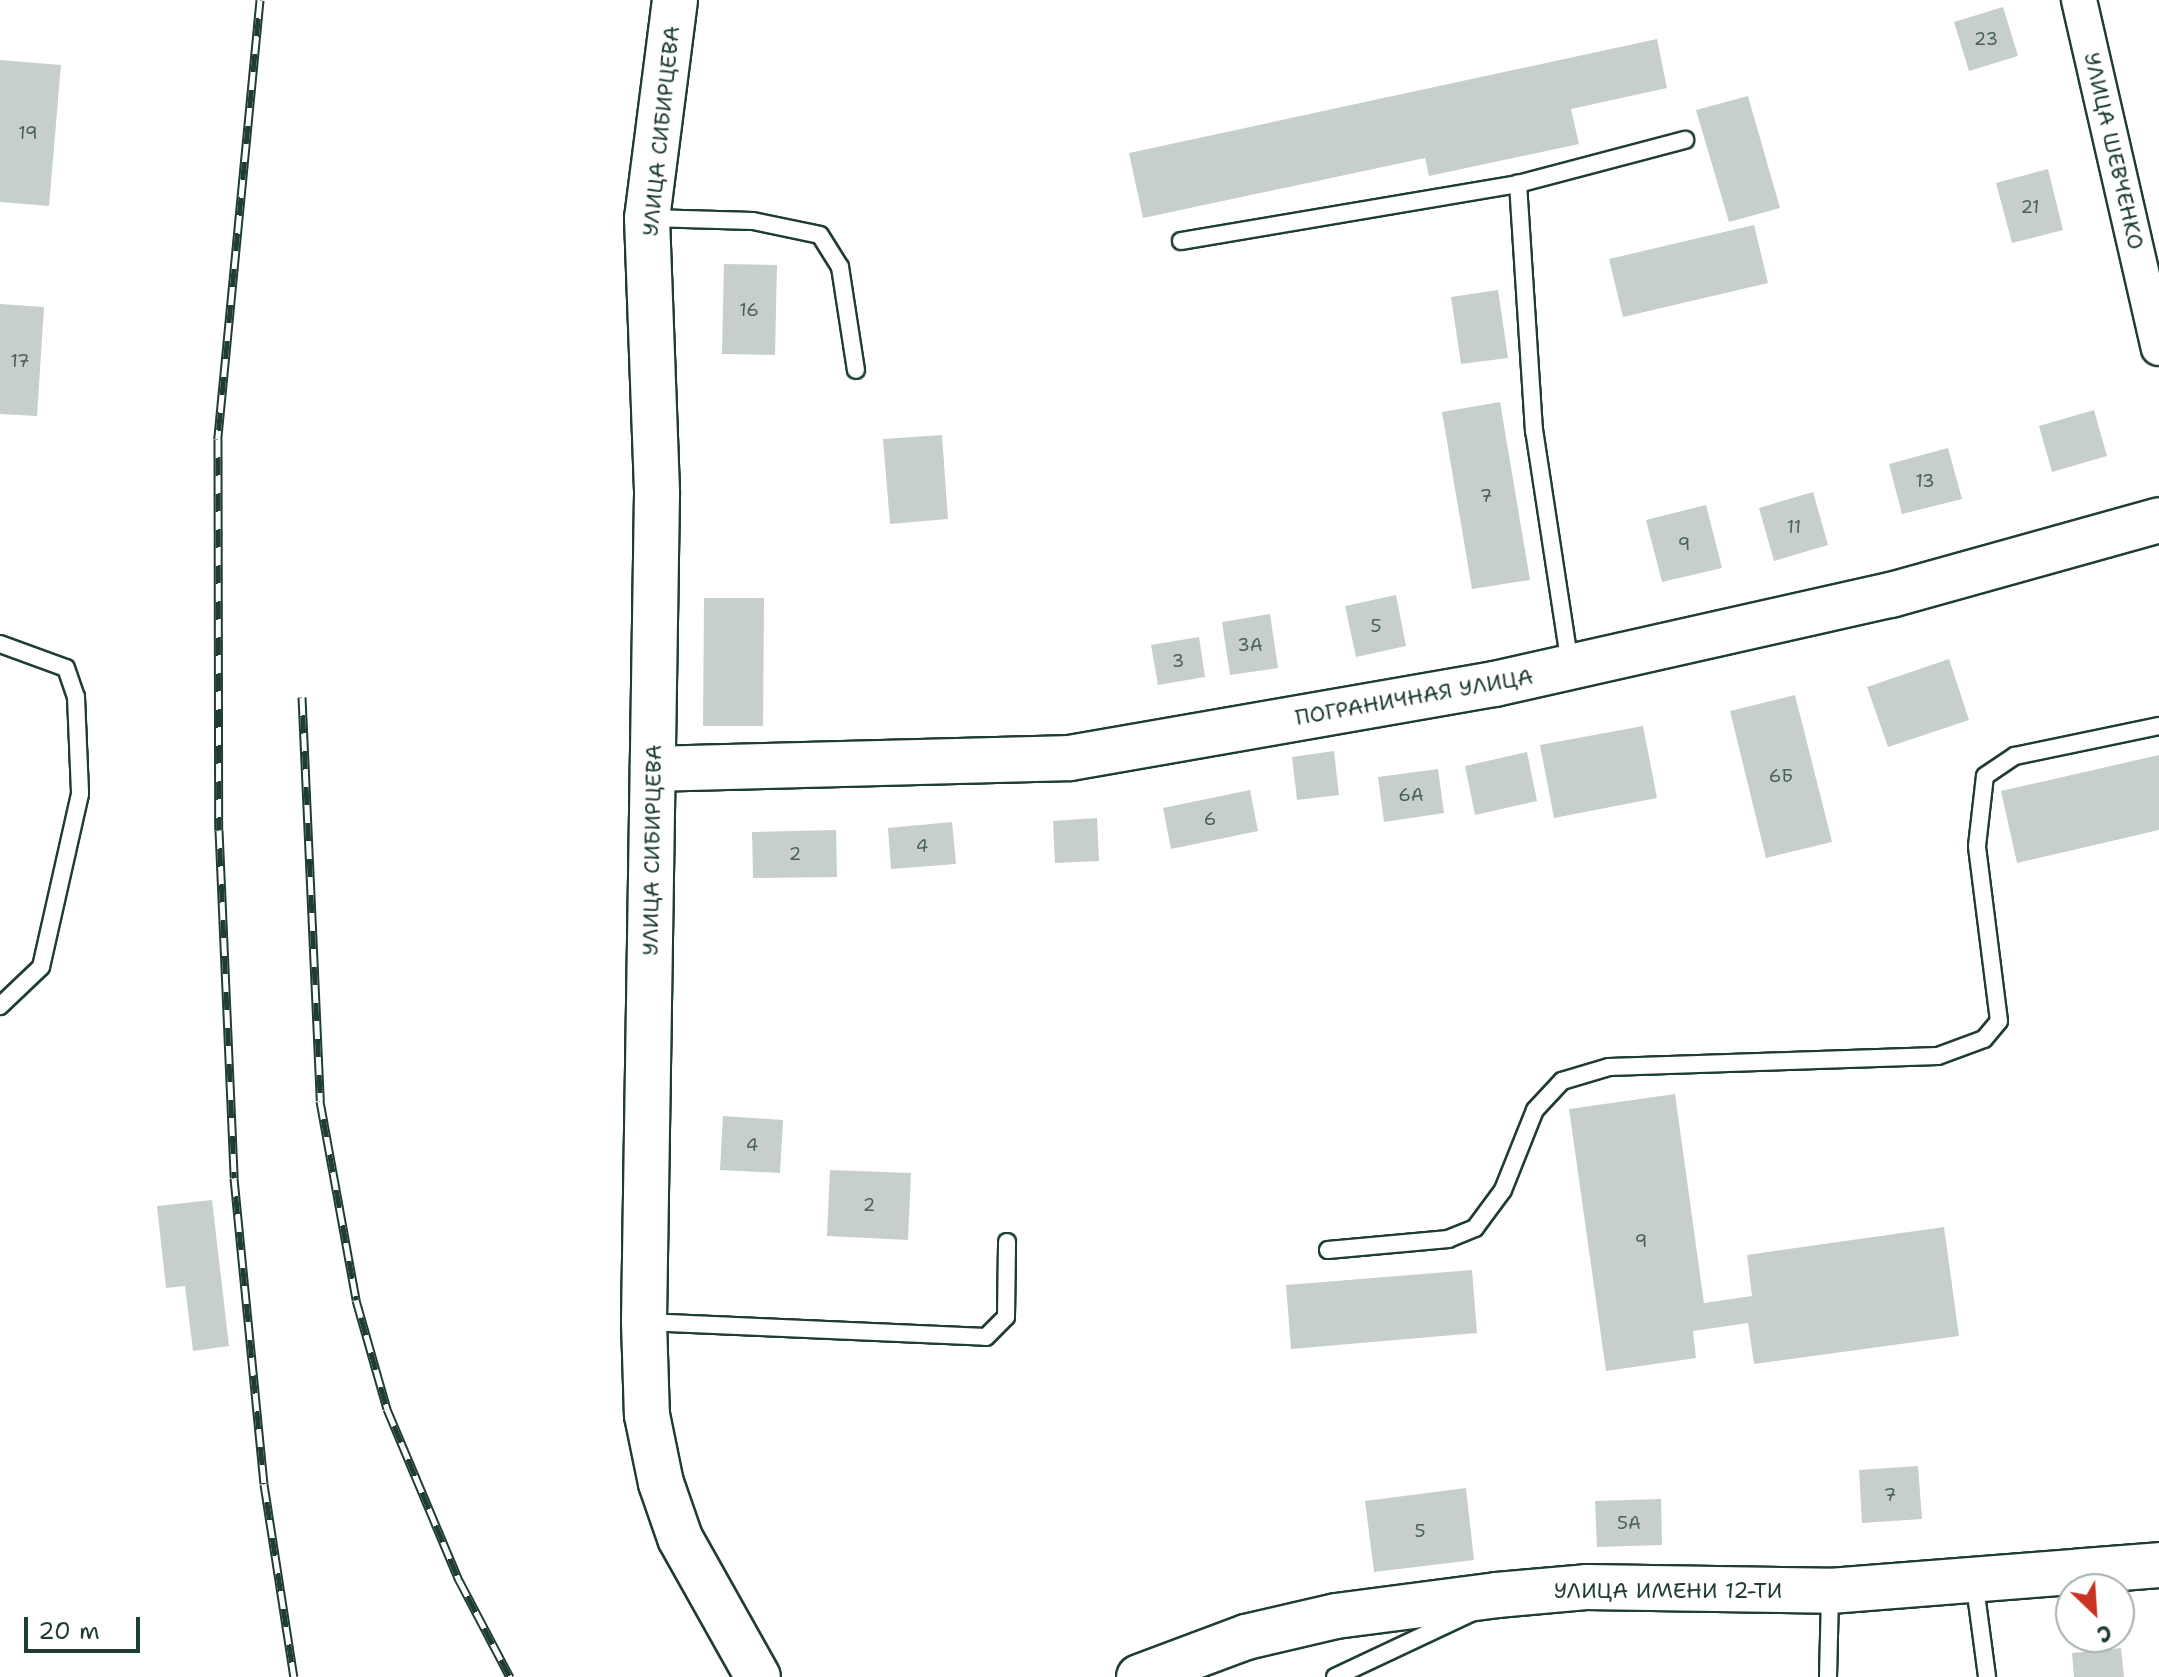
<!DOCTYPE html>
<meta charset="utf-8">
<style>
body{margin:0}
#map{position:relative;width:2159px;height:1677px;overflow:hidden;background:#fff;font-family:"Shantell Sans",sans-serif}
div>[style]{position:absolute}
.building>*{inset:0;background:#c7cfcc}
.roads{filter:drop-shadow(2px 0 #1f3d34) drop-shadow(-2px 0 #1f3d34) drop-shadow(0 2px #1f3d34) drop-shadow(0 -2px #1f3d34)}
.lane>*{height:16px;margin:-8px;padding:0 8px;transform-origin:8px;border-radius:8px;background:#fff}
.street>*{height:34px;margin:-17px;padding:0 17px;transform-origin:17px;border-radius:17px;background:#fff}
.secondary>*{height:44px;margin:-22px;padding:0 22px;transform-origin:22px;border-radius:22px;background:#fff}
.rail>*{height:9px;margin-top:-4.5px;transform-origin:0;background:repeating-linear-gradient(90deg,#fff 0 18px,#1f3d34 0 36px);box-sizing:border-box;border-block:2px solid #1f3d34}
span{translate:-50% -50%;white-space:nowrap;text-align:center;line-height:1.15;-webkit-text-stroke:6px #fff;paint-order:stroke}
.number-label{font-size:18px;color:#49625a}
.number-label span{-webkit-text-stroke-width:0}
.street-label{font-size:22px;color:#1f3d34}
.north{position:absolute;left:2055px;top:1573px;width:80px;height:80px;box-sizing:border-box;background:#fff;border:2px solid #a5b1ae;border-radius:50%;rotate:155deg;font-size:22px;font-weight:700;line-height:32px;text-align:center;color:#1f3d34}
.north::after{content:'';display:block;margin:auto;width:28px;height:36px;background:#c8321e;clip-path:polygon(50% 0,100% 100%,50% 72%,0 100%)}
.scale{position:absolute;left:24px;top:1617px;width:116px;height:36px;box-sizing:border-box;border:4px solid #1f3d34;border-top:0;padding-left:10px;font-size:24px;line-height:28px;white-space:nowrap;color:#1f3d34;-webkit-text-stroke:6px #fff;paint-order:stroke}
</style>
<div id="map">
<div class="building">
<i style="clip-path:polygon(2003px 7px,2018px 56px,1969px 71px,1954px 22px)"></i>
<i style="clip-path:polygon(1657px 39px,1667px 88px,1571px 109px,1579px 144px,1429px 176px,1425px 158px,1143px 218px,1129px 153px)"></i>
<i style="clip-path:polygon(0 60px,61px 65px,49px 206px,0 202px)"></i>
<i style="clip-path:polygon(1748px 96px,1780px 208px,1729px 222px,1696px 110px)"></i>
<i style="clip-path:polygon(2048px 169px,2063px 230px,2012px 243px,1996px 183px)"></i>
<i style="clip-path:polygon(1754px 225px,1768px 283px,1623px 317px,1609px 259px)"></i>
<i style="clip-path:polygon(724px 264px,777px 265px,775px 355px,722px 354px)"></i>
<i style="clip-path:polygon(1498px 290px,1508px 358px,1461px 364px,1451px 297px)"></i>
<i style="clip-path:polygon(0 304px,44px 307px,37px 416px,0 414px)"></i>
<i style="clip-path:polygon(1500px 402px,1530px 580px,1472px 589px,1442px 412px)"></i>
<i style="clip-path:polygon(2094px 410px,2107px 456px,2052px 472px,2039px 426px)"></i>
<i style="clip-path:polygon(942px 435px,948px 519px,890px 524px,883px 439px)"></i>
<i style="clip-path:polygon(1948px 448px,1962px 499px,1902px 514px,1889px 464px)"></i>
<i style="clip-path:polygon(1813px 492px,1828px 545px,1774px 561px,1759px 508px)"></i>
<i style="clip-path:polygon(1706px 505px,1722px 568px,1662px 582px,1646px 520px)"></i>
<i style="clip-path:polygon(1396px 595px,1406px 646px,1356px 657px,1345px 606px)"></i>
<i style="clip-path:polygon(704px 598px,764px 598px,763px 726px,703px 726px)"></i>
<i style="clip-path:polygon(1270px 614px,1278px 668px,1230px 675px,1222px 622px)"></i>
<i style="clip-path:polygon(1199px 637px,1205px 677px,1158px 685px,1151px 645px)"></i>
<i style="clip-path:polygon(1949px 659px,1969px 720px,1888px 747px,1867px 687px)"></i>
<i style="clip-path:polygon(1795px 695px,1832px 842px,1766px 858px,1730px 711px)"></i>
<i style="clip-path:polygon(1643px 726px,1657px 798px,1554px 818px,1540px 745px)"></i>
<i style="clip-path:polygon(1334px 751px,1339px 795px,1297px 800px,1292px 757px)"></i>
<i style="clip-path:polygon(1527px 752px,1537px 801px,1475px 815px,1465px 766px)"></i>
<i style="clip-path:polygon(2159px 755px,2159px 830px,2017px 863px,2001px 791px)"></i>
<i style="clip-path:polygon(1438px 769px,1444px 813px,1384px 822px,1378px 777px)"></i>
<i style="clip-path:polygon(1250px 790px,1258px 831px,1171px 849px,1163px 808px)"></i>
<i style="clip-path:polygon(1097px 818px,1099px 861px,1055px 863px,1053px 821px)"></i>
<i style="clip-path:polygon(952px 822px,956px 864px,891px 869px,888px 828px)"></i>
<i style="clip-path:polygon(836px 830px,837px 877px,753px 878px,752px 832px)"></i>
<i style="clip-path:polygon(1675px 1094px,1704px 1303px,1752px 1296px,1747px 1255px,1944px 1227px,1959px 1336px,1754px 1364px,1748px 1323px,1693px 1331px,1696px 1358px,1606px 1371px,1569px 1109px)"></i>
<i style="clip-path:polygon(723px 1116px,783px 1120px,780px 1173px,720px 1170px)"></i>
<i style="clip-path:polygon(830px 1170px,911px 1173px,908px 1240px,827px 1236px)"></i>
<i style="clip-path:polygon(212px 1200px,229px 1346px,193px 1351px,185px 1286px,166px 1288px,157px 1206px)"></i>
<i style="clip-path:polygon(1472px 1270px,1477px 1333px,1291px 1349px,1286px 1285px)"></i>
<i style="clip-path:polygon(1918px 1466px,1922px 1519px,1862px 1523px,1859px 1470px)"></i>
<i style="clip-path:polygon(1466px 1488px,1474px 1560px,1374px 1572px,1365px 1501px)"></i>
<i style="clip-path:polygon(1661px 1499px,1662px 1545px,1597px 1547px,1595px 1501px)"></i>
<i style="clip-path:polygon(2121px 1648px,2124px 1677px,2074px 1677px,2072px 1653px)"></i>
</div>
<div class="roads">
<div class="lane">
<i style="left:649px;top:218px;width:104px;rotate:1.7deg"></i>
<i style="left:753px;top:221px;width:68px;rotate:11.8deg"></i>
<i style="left:820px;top:235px;width:38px;rotate:58deg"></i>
<i style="left:840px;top:267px;width:104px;rotate:81.2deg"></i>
<i style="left:1181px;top:241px;width:342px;rotate:-9.6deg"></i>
<i style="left:0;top:644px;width:70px;rotate:20deg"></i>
<i style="left:66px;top:668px;width:31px;rotate:71deg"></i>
<i style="left:76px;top:697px;width:97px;rotate:87.6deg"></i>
<i style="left:80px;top:794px;width:177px;rotate:102.7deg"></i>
<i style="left:41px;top:967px;width:57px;rotate:136.4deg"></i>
<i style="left:1570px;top:665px;width:237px;rotate:-98.7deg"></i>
<i style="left:1534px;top:431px;width:248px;rotate:-93.7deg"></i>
<i style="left:1518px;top:184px;width:173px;rotate:-14.8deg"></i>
<i style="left:1328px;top:1250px;width:121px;rotate:-5.2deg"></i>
<i style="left:1448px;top:1239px;width:29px;rotate:-22deg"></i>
<i style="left:1475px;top:1228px;width:47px;rotate:-53.6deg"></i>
<i style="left:1503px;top:1190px;width:86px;rotate:-68.2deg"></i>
<i style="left:1535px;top:1110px;width:40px;rotate:-47deg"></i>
<i style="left:1562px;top:1081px;width:49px;rotate:-16.6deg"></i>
<i style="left:1609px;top:1067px;width:329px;rotate:-1.9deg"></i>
<i style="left:1938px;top:1056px;width:49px;rotate:-20.3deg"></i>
<i style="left:1984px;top:1039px;width:23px;rotate:-50deg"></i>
<i style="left:1999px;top:1021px;width:176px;rotate:-97.2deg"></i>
<i style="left:1977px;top:846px;width:70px;rotate:-83.5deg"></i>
<i style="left:1985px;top:776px;width:36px;rotate:-34deg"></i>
<i style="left:2015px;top:756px;width:147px;rotate:-11.8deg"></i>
<i style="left:645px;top:1322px;width:341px;rotate:2.5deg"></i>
<i style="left:986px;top:1337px;width:28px;rotate:-45deg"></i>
<i style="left:1006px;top:1317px;width:75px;rotate:-89.2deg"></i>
<i style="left:1974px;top:1579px;width:99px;rotate:82.4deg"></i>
<i style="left:1335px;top:1677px;width:155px;rotate:-25.2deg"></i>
<i style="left:1828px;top:1677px;width:84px;rotate:-88.6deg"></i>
</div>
<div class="street">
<i style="left:2079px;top:0;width:357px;rotate:77.1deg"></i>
</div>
<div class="secondary">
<i style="left:675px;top:0;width:220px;rotate:97.3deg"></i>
<i style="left:647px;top:218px;width:276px;rotate:87.9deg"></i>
<i style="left:657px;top:494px;width:828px;rotate:90.9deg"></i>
<i style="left:644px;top:1322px;width:93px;rotate:88.2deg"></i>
<i style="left:647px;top:1415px;width:69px;rotate:78.4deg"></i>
<i style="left:661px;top:1483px;width:58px;rotate:70.9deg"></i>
<i style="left:680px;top:1538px;width:159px;rotate:60.7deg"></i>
<i style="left:653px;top:769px;width:417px;rotate:-1.5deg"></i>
<i style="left:1070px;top:758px;width:431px;rotate:-9.9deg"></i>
<i style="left:1495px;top:684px;width:406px;rotate:-12.7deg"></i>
<i style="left:1891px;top:595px;width:278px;rotate:-15.6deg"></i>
<i style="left:1139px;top:1677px;width:114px;rotate:-20.5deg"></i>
<i style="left:1246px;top:1637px;width:92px;rotate:-13.1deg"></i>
<i style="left:1336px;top:1616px;width:162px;rotate:-7.4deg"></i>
<i style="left:1497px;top:1595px;width:89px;rotate:-5.1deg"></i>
<i style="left:1586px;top:1587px;width:244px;rotate:0.9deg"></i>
<i style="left:1830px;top:1591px;width:330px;rotate:-4.5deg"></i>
</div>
</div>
<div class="rail">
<i style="left:260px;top:0;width:441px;rotate:95.5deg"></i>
<i style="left:218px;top:439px;width:391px;rotate:89.9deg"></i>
<i style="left:219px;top:830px;width:348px;rotate:87.5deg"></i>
<i style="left:234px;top:1178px;width:307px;rotate:84.4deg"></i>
<i style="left:264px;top:1484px;width:195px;rotate:81.2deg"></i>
<i style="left:302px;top:697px;width:404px;rotate:87.4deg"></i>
<i style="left:320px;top:1101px;width:202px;rotate:79.7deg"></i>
<i style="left:356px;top:1300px;width:113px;rotate:74.1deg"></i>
<i style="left:387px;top:1409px;width:186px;rotate:67.2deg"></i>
<i style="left:459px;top:1580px;width:110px;rotate:62.3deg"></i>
</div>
<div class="number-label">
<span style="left:1986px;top:39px">23</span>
<span style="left:28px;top:133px">19</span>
<span style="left:2030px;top:207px">21</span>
<span style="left:749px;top:310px">16</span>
<span style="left:20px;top:361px">17</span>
<span style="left:1925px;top:481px">13</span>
<span style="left:1486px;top:496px">7</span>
<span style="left:1794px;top:527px">11</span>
<span style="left:1684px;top:544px">9</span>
<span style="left:1376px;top:626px">5</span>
<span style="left:1250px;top:645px">3А</span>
<span style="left:1178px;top:661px">3</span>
<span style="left:1781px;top:776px">6Б</span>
<span style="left:1411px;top:795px">6А</span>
<span style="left:1210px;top:819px">6</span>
<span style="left:922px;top:846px">4</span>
<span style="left:795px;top:854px">2</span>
<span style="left:752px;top:1145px">4</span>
<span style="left:869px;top:1205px">2</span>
<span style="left:1641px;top:1241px">9</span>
<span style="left:1890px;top:1495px">7</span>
<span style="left:1629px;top:1523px">5А</span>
<span style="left:1420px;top:1531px">5</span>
</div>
<div class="street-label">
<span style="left:661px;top:131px;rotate:-84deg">УЛИЦА СИБИРЦЕВА</span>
<span style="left:2114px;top:151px;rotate:77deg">УЛИЦА ШЕВЧЕНКО</span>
<span style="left:1414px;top:697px;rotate:-10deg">ПОГРАНИЧНАЯ УЛИЦА</span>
<span style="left:652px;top:850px;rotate:-89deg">УЛИЦА СИБИРЦЕВА</span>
<span style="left:1668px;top:1591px">УЛИЦА ИМЕНИ 12-ТИ</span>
</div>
<div class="north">С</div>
<div class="scale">20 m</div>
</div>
